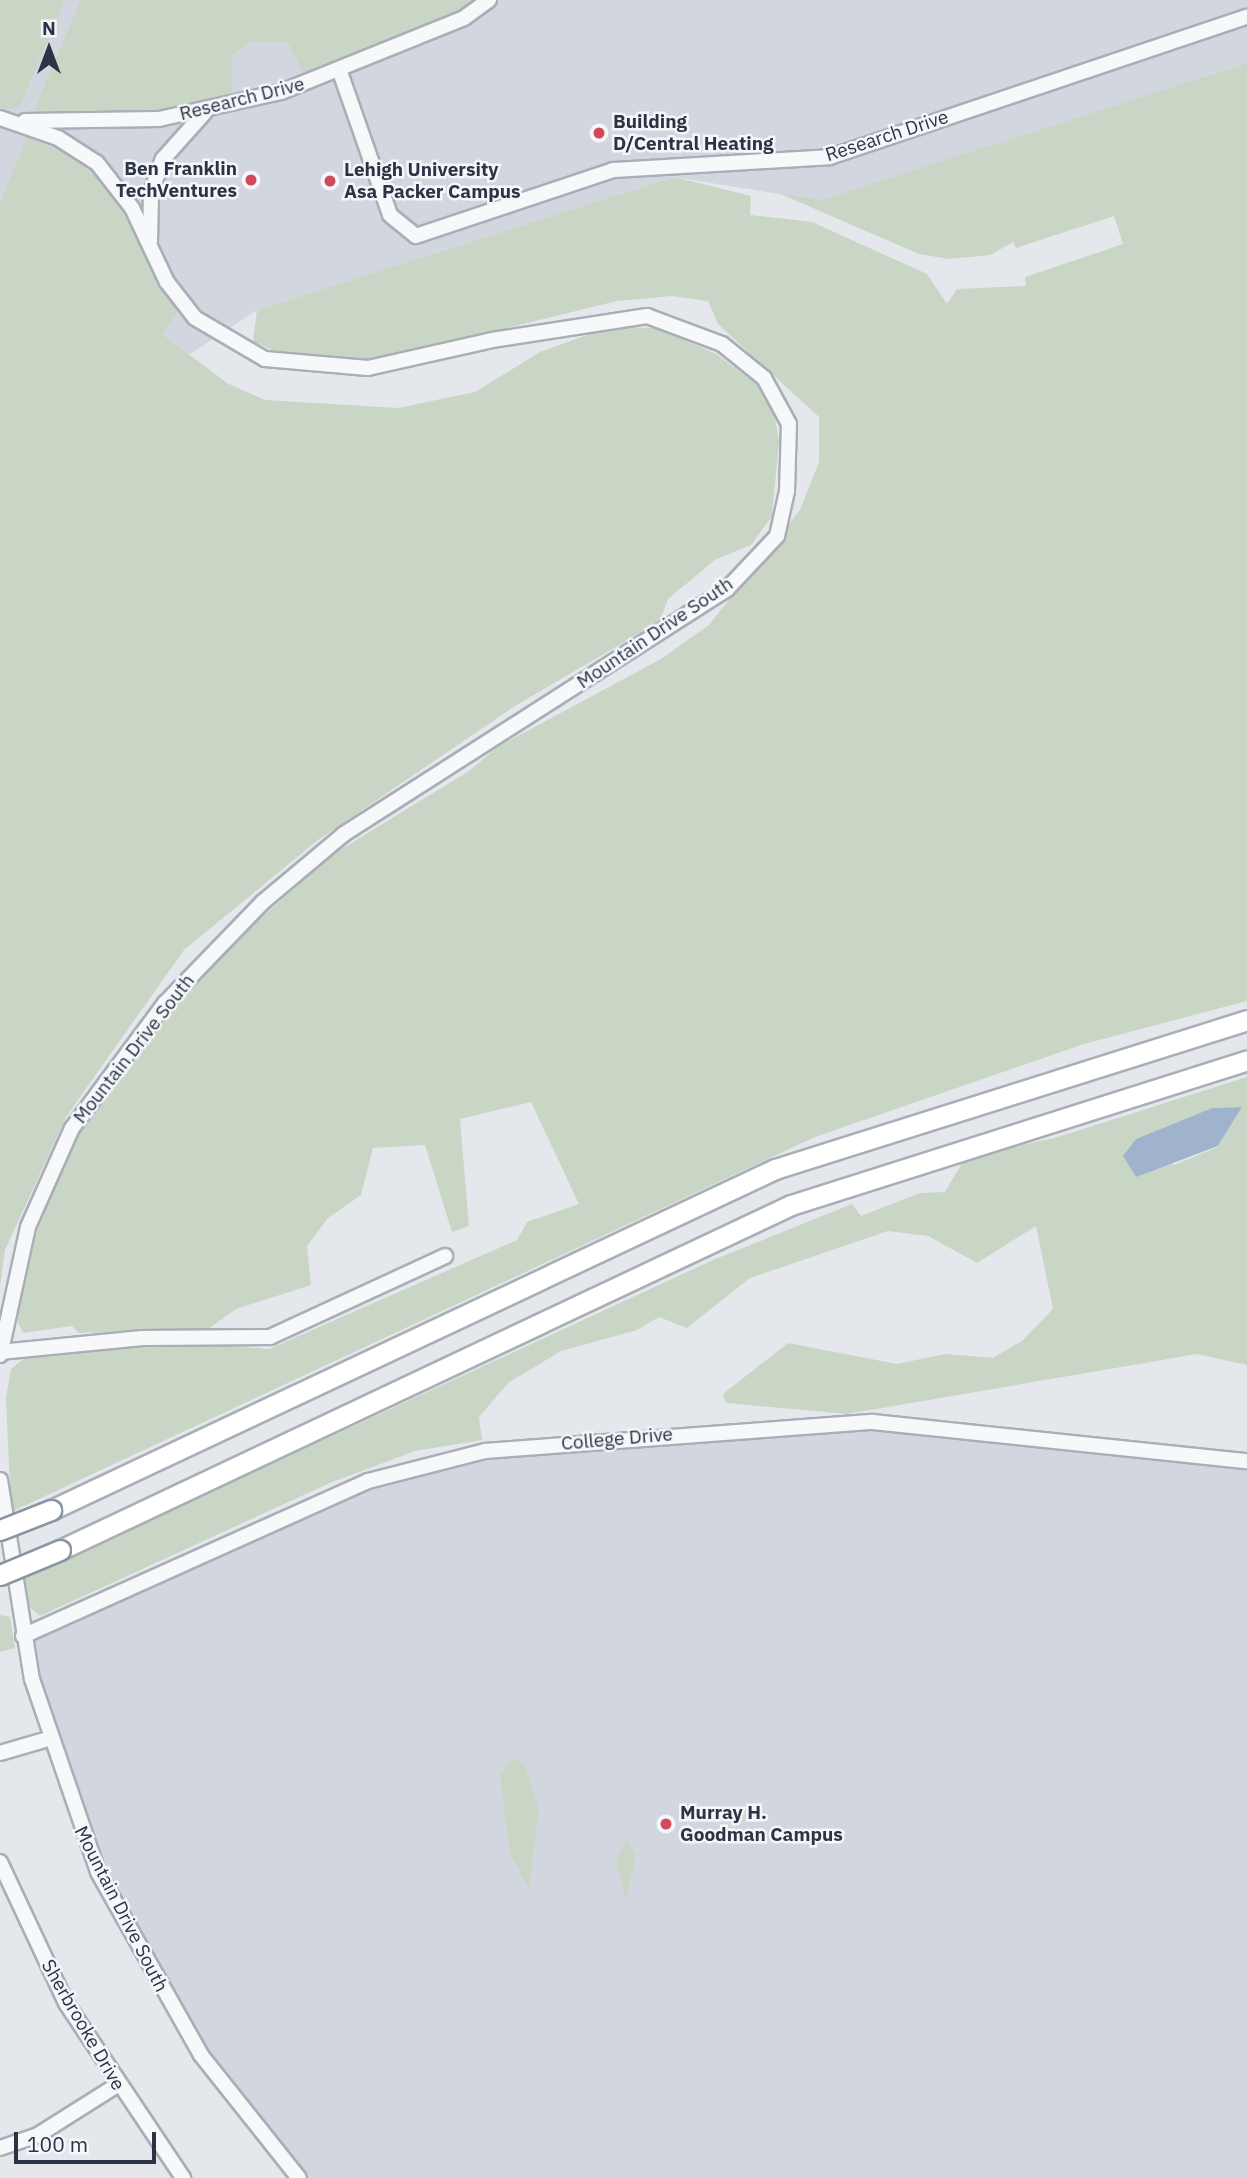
<!DOCTYPE html>
<style>
body{margin:0}
#map{position:relative;width:1247px;height:2178px;overflow:hidden;background:#e4e7ec;font-family:"IBM Plex Sans",sans-serif}
div>[style]{position:absolute}
.built>*{inset:0;background:#d2d6de}
.green>*{inset:0;background:#c9d6c5}
.water>*{inset:0;background:#9fb4cc}
.roads{filter:drop-shadow(2px 0 #a9aeb7) drop-shadow(-2px 0 #a9aeb7) drop-shadow(0 2px #a9aeb7) drop-shadow(0 -2px #a9aeb7)}
.minor>*{height:14px;margin:-7px;padding:0 7px;transform-origin:7px;border-radius:7px;background:#f7f8fa}
.highway>*{height:19px;margin:-9.5px;padding:0 9.5px;transform-origin:9.5px;border-radius:9.5px;background:#fff}
.bridges{filter:drop-shadow(2px 0 #8b94a3) drop-shadow(-2px 0 #8b94a3) drop-shadow(0 2px #8b94a3) drop-shadow(0 -2px #8b94a3)}
.highway-bridge>*{height:19px;margin:-9.5px;padding:0 9.5px;transform-origin:9.5px;border-radius:9.5px;background:#fff}
.dots>*{width:19px;height:19px;translate:-50% -50%;box-sizing:border-box;border:4px solid #f4f6f9;border-radius:50%}
span{translate:-50% -50%;white-space:nowrap;text-align:center;line-height:1.15;-webkit-text-stroke:5px #f4f6f9;paint-order:stroke}
.street-label{font-size:19px;color:#2b3445}
.poi-label{font-size:19px;color:#2b3445;font-weight:700}
.left{translate:0 -50%;text-align:left}
.right{translate:-100% -50%;text-align:right}
.north{position:absolute;left:14px;top:14px;width:70px;height:70px;-webkit-text-stroke:5px #f4f6f9;paint-order:stroke;rotate:0deg;font-size:19px;font-weight:700;line-height:28px;text-align:center;color:#2b3445}
.north::after{content:'';display:block;margin:auto;width:24px;height:32px;background:#2b3445;clip-path:polygon(50% 0,100% 100%,50% 72%,0 100%)}
.scale{position:absolute;left:14px;top:2132px;width:142px;height:32px;box-sizing:border-box;border:4px solid #2b3445;border-top:0;padding-left:9px;font-size:21px;line-height:24px;white-space:nowrap;color:#2b3445;-webkit-text-stroke:5px #f4f6f9;paint-order:stroke}
</style>
<div id="map">
<div class="built">
<i style="clip-path:polygon(0 0,1247px 0,1247px 63px,822px 201px,674px 177px,257px 310px,187px 356px,149px 322px,0 346px)"></i>
<i style="clip-path:polygon(871px 1429px,1247px 1468px,1247px 2178px,306px 2178px,205px 2050px,117px 1896px,39px 1684px,31px 1648px,36px 1639px,371px 1489px,459px 1462px)"></i>
</div>
<div class="green">
<i style="clip-path:polygon(0 0,65px 0,19px 108px,0 108px)"></i>
<i style="clip-path:polygon(81px 0,474px 0,435px 23px,304px 74px,287px 41px,252px 42px,232px 55px,232px 96px,146px 113px,34px 110px)"></i>
<i style="clip-path:polygon(1247px 63px,1247px 1001px,1084px 1044px,815px 1137px,11px 1512px,6px 1398px,11px 1369px,27px 1356px,182px 1342px,269px 1349px,517px 1240px,527px 1222px,579px 1204px,531px 1102px,460px 1119px,469px 1226px,452px 1232px,425px 1145px,373px 1148px,361px 1195px,328px 1218px,307px 1246px,311px 1285px,236px 1309px,207px 1330px,79px 1333px,72px 1326px,23px 1333px,14px 1314px,24px 1264px,73px 1141px,116px 1076px,213px 960px,335px 853px,469px 771px,499px 746px,661px 659px,709px 625px,800px 510px,819px 462px,819px 417px,718px 324px,708px 301px,672px 296px,617px 301px,364px 363px,278px 353px,253px 341px,257px 310px,674px 177px,751px 196px,750px 215px,812px 222px,927px 274px,947px 304px,957px 289px,1026px 286px,1025px 277px,1123px 244px,1114px 216px,1016px 248px,1013px 242px,990px 255px,949px 259px,919px 254px,778px 193px,822px 200px)"></i>
<i style="clip-path:polygon(27px 137px,70px 156px,105px 183px,178px 310px,162px 334px,227px 383px,265px 400px,398px 408px,475px 392px,540px 352px,609px 327px,657px 328px,716px 354px,755px 383px,774px 412px,779px 441px,772px 516px,751px 545px,715px 560px,668px 599px,660px 621px,515px 706px,318px 840px,184px 950px,66px 1117px,5px 1250px,0 1286px,0 203px)"></i>
<i style="clip-path:polygon(evenodd,1247px 1077px,1247px 1365px,1197px 1354px,847px 1414px,726px 1403px,723px 1394px,788px 1343px,897px 1364px,945px 1354px,993px 1358px,1022px 1341px,1053px 1309px,1036px 1226px,977px 1263px,928px 1236px,888px 1231px,750px 1278px,687px 1328px,659px 1317px,637px 1330px,561px 1351px,508px 1383px,479px 1417px,482px 1440px,415px 1451px,330px 1483px,40px 1616px,26px 1604px,22px 1579px,713px 1260px,852px 1204px,861px 1216px,920px 1193px,945px 1192px,965px 1158px,1058px 1137px,1247px 1077px,1242px 1107px,1218px 1147px,1174px 1165px,1136px 1139px,1212px 1108px,1242px 1107px)"></i>
<i style="clip-path:polygon(0 1615px,10px 1617px,15px 1648px,0 1652px)"></i>
<i style="clip-path:polygon(515px 1758px,524px 1764px,539px 1807px,529px 1889px,510px 1853px,502px 1792px,500px 1773px)"></i>
<i style="clip-path:polygon(627px 1840px,636px 1854px,626px 1898px,616px 1860px)"></i>
</div>
<div class="water">
<i style="clip-path:polygon(1242px 1107px,1218px 1146px,1136px 1177px,1123px 1156px,1136px 1139px,1212px 1108px)"></i>
</div>
<div class="roads">
<div class="minor">
<i style="left:340px;top:72px;width:151px;rotate:70.7deg"></i>
<i style="left:390px;top:215px;width:33px;rotate:39deg"></i>
<i style="left:416px;top:236px;width:208px;rotate:-18.5deg"></i>
<i style="left:613px;top:170px;width:217px;rotate:-3.4deg"></i>
<i style="left:830px;top:157px;width:440px;rotate:-18.6deg"></i>
<i style="left:0;top:118px;width:61px;rotate:19deg"></i>
<i style="left:58px;top:138px;width:46px;rotate:32.7deg"></i>
<i style="left:97px;top:163px;width:57px;rotate:52.1deg"></i>
<i style="left:132px;top:208px;width:82px;rotate:64.7deg"></i>
<i style="left:167px;top:282px;width:46px;rotate:52.1deg"></i>
<i style="left:195px;top:318px;width:81px;rotate:30.4deg"></i>
<i style="left:265px;top:359px;width:103px;rotate:5deg"></i>
<i style="left:368px;top:368px;width:127px;rotate:-12.7deg"></i>
<i style="left:492px;top:340px;width:157px;rotate:-8.8deg"></i>
<i style="left:647px;top:316px;width:80px;rotate:20.5deg"></i>
<i style="left:722px;top:344px;width:54px;rotate:39deg"></i>
<i style="left:764px;top:378px;width:52px;rotate:61.5deg"></i>
<i style="left:789px;top:424px;width:67px;rotate:91.7deg"></i>
<i style="left:787px;top:491px;width:46px;rotate:102.5deg"></i>
<i style="left:777px;top:536px;width:73px;rotate:133.3deg"></i>
<i style="left:727px;top:589px;width:455px;rotate:147.4deg"></i>
<i style="left:344px;top:834px;width:106px;rotate:140deg"></i>
<i style="left:263px;top:902px;width:141px;rotate:134.1deg"></i>
<i style="left:165px;top:1003px;width:156px;rotate:126.6deg"></i>
<i style="left:72px;top:1128px;width:108px;rotate:114deg"></i>
<i style="left:28px;top:1227px;width:131px;rotate:102.3deg"></i>
<i style="left:25px;top:121px;width:134px;rotate:-0.9deg"></i>
<i style="left:159px;top:119px;width:125px;rotate:-12.5deg"></i>
<i style="left:281px;top:92px;width:197px;rotate:-22deg"></i>
<i style="left:464px;top:18px;width:31px;rotate:-36deg"></i>
<i style="left:150px;top:241px;width:48px;rotate:-88.8deg"></i>
<i style="left:151px;top:193px;width:36px;rotate:-71deg"></i>
<i style="left:163px;top:159px;width:63px;rotate:-48.2deg"></i>
<i style="left:0;top:1352px;width:143px;rotate:-5.6deg"></i>
<i style="left:142px;top:1338px;width:128px;rotate:-0.4deg"></i>
<i style="left:270px;top:1337px;width:193px;rotate:-24.8deg"></i>
<i style="left:0;top:1480px;width:202px;rotate:80.9deg"></i>
<i style="left:32px;top:1679px;width:204px;rotate:71.1deg"></i>
<i style="left:98px;top:1872px;width:210px;rotate:60.6deg"></i>
<i style="left:201px;top:2055px;width:157px;rotate:51.5deg"></i>
<i style="left:23px;top:1636px;width:378px;rotate:-24.2deg"></i>
<i style="left:368px;top:1481px;width:121px;rotate:-14.4deg"></i>
<i style="left:485px;top:1451px;width:389px;rotate:-4.3deg"></i>
<i style="left:873px;top:1422px;width:376px;rotate:6deg"></i>
<i style="left:0;top:1753px;width:50px;rotate:-16.3deg"></i>
<i style="left:0;top:1862px;width:156px;rotate:64.9deg"></i>
<i style="left:66px;top:2003px;width:211px;rotate:56.2deg"></i>
<i style="left:0;top:2148px;width:40px;rotate:-18.9deg"></i>
<i style="left:38px;top:2135px;width:93px;rotate:-32.3deg"></i>
</div>
<div class="highway">
<i style="left:51px;top:1510px;width:800px;rotate:-25.22deg"></i>
<i style="left:775px;top:1169px;width:495px;rotate:-17.5deg"></i>
<i style="left:60px;top:1550px;width:808px;rotate:-25.27deg"></i>
<i style="left:791px;top:1205px;width:478px;rotate:-17.6deg"></i>
</div>
</div>
<div class="bridges">
<div class="highway-bridge">
<i style="left:0;top:1530px;width:55px;rotate:-21.4deg"></i>
<i style="left:0;top:1575px;width:65px;rotate:-22.6deg"></i>
</div>
</div>
<div class="dots">
<i style="left:599px;top:133px;background:#d1495b"></i>
<i style="left:251px;top:180px;background:#d1495b"></i>
<i style="left:330px;top:181px;background:#d1495b"></i>
<i style="left:666px;top:1824px;background:#d1495b"></i>
</div>
<div class="street-label">
<span style="left:242px;top:99px;rotate:-14deg">Research Drive</span>
<span style="left:887px;top:136px;rotate:-18deg">Research Drive</span>
<span style="left:655px;top:633px;rotate:-34deg">Mountain Drive South</span>
<span style="left:134px;top:1049px;rotate:-52deg">Mountain Drive South</span>
<span style="left:617px;top:1439px;rotate:-5deg">College Drive</span>
<span style="left:121px;top:1909px;rotate:63deg">Mountain Drive South</span>
<span style="left:83px;top:2025px;rotate:60deg">Sherbrooke Drive</span>
</div>
<div class="poi-label">
<span class="left" style="left:613px;top:133px">Building<br>D/Central Heating</span>
<span class="right" style="left:237px;top:180px">Ben Franklin<br>TechVentures</span>
<span class="left" style="left:344px;top:181px">Lehigh University<br>Asa Packer Campus</span>
<span class="left" style="left:680px;top:1824px">Murray H.<br>Goodman Campus</span>
</div>
<div class="north">N</div>
<div class="scale">100 m</div>
</div>
